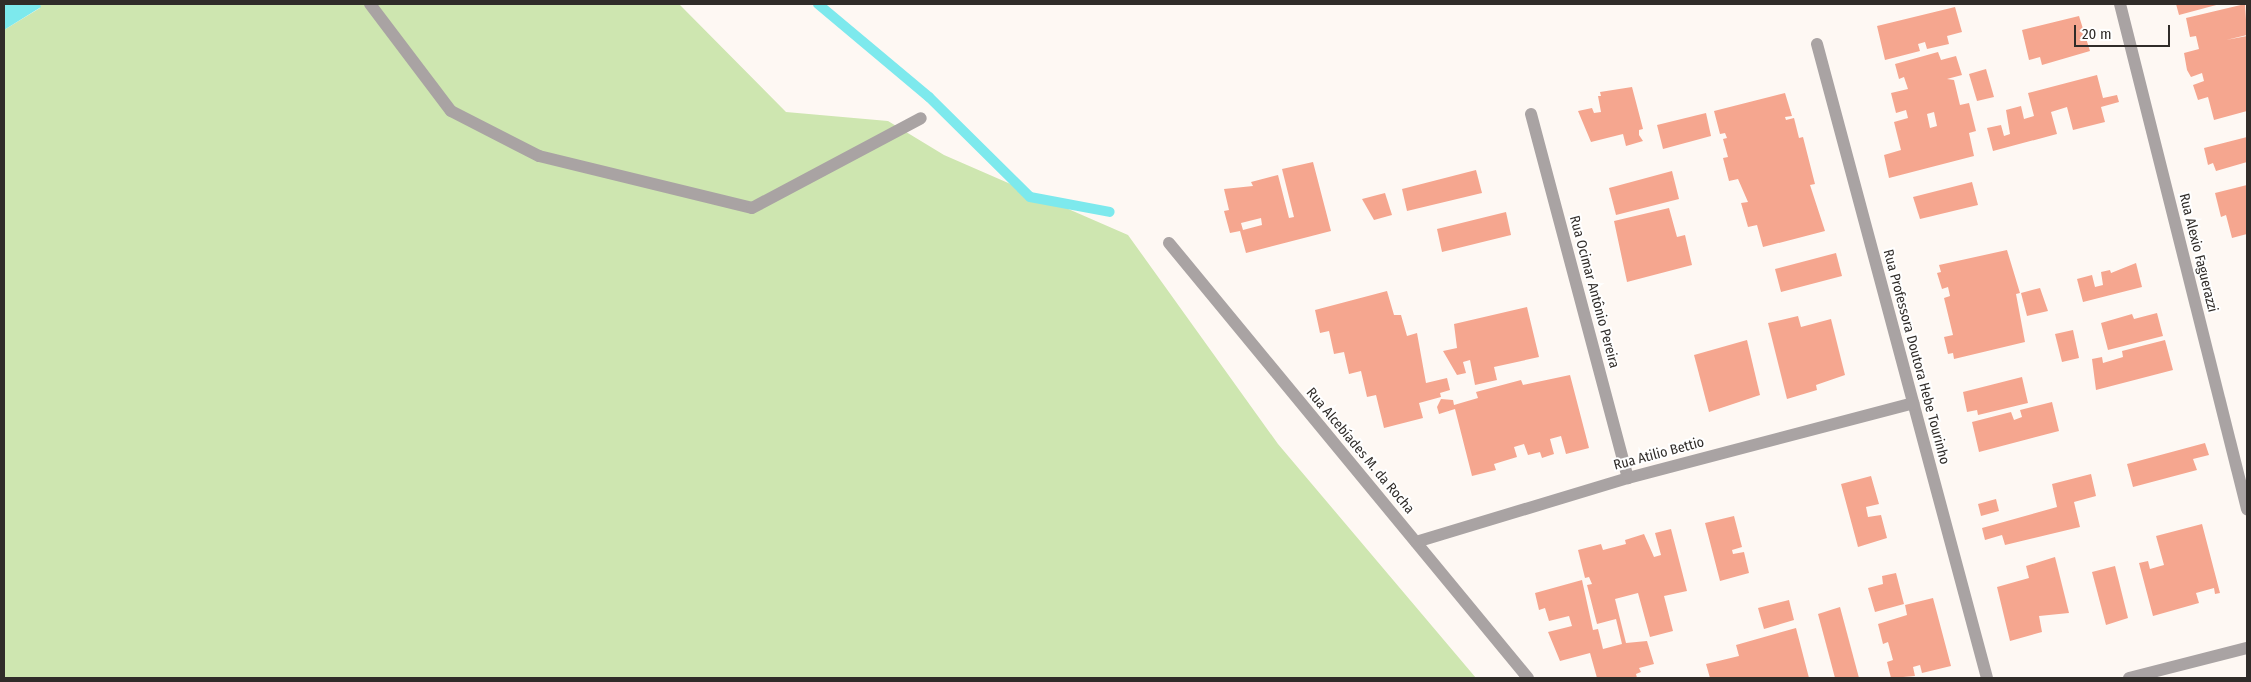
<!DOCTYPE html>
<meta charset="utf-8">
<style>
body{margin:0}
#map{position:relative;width:2251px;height:682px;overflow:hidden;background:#fef8f3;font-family:"Fira Sans Condensed",sans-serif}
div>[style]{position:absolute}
.green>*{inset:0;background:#cee6b0}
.water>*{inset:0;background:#7de9ed}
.stream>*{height:10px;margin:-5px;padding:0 5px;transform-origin:5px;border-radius:5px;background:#7de9ed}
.building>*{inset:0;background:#f5a68f}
.minor>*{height:12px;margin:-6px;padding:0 6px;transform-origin:6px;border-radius:6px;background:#a9a3a3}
span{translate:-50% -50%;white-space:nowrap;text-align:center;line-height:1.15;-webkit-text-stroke:4px #fff;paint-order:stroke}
.street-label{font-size:14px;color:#302c29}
.frame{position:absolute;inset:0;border:5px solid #302c29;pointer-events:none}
.scale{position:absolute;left:2074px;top:25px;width:96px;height:22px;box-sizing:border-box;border:2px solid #302c29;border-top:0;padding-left:6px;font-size:15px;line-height:18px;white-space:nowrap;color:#302c29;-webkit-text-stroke:4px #fff;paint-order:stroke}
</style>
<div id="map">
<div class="green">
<i style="clip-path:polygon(40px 4px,679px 4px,786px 112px,888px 121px,944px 155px,1128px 235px,1278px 444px,1476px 678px,4px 678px,4px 30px,40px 8px)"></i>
</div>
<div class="water">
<i style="clip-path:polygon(4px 4px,40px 4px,41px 7px,4px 30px)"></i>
</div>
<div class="stream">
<i style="left:818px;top:4px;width:145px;rotate:40deg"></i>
<i style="left:929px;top:97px;width:142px;rotate:44.7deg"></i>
<i style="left:1030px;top:197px;width:81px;rotate:10.6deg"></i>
</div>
<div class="building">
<i style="clip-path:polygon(2176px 4px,2220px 4px,2179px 15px)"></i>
<i style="clip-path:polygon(2245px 4px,2247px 35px,2226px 40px,2247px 36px,2247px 111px,2214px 120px,2208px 97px,2198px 100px,2193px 85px,2204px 81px,2202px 73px,2191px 77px,2187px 70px,2184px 53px,2199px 49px,2196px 36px,2190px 37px,2186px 18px)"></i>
<i style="clip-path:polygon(1955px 7px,1962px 32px,1947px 36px,1949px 44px,1927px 49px,1925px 42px,1918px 44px,1920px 51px,1885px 60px,1877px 26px)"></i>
<i style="clip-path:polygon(2079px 16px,2090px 51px,2042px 65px,2040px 57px,2029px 60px,2022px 30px)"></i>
<i style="clip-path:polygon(evenodd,1938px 52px,1941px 60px,1956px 56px,1962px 75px,1947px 79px,1954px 80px,1960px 105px,1969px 103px,1976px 131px,1969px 133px,1974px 156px,1889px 178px,1884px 155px,1901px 150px,1894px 122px,1908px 118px,1906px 110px,1896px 113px,1891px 93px,1908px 89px,1904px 77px,1899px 79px,1895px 64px,1938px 52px,1934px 112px,1937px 126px,1930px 128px,1927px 114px,1934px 112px)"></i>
<i style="clip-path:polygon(1986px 69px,1994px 97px,1977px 101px,1969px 74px)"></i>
<i style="clip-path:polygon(2097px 75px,2103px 98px,2117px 95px,2119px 102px,2101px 107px,2105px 122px,2073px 130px,2067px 107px,2051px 112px,2057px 134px,1993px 151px,1987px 128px,2001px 125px,2004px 136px,2010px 134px,2006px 110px,2021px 106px,2024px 119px,2034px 116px,2028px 93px)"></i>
<i style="clip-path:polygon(1632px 87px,1643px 129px,1639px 130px,1639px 135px,1643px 141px,1626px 146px,1623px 134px,1591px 142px,1578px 111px,1592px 108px,1594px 113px,1601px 112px,1598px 96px,1601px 96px,1600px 92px)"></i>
<i style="clip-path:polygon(1785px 93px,1792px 116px,1785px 117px,1786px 120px,1794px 118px,1799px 138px,1803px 137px,1815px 184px,1810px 185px,1825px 231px,1763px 247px,1757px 225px,1748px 227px,1741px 203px,1748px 202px,1738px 179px,1729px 181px,1723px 158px,1728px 157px,1723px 139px,1727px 138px,1725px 133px,1720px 134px,1714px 111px)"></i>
<i style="clip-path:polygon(1706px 113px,1711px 136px,1663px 149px,1657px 125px)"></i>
<i style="clip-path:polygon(2247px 137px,2247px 162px,2216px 171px,2213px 163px,2208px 165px,2204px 148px)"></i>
<i style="clip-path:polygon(evenodd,1313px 162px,1331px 231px,1246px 253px,1240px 231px,1230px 233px,1224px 211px,1229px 210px,1224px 189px,1253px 186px,1251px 182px,1278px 175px,1289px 218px,1294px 217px,1282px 169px,1313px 162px,1261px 218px,1262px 225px,1243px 230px,1241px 223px,1261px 218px)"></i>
<i style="clip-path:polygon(1476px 170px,1482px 193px,1407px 211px,1402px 189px)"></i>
<i style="clip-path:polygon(1672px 171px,1679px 199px,1616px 215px,1609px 188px)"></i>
<i style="clip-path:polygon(1972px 182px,1978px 205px,1920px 219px,1913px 197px)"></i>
<i style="clip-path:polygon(2247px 185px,2247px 234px,2232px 238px,2226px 215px,2221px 217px,2215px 193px)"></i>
<i style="clip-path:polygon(1385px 193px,1392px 215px,1374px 220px,1362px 199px)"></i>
<i style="clip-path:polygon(1669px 208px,1677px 237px,1685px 235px,1692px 265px,1627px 282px,1614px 221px)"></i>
<i style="clip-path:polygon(1506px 212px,1511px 235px,1442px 252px,1437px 229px)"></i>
<i style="clip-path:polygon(2007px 250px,2020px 293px,2016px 294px,2025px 342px,1954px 359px,1953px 353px,1948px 354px,1944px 337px,1953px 335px,1944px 298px,1950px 296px,1948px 287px,1942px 289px,1937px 273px,1941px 272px,1939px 265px)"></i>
<i style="clip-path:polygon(1836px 253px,1842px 276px,1781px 292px,1775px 269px)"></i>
<i style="clip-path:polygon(2136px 263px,2142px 287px,2083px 302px,2077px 279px,2092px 275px,2095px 287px,2103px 285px,2101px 272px,2110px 270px,2111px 273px)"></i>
<i style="clip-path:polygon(2040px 288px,2048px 311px,2027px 316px,2021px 293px)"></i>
<i style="clip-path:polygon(1387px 291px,1394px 315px,1401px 315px,1407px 336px,1417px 333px,1426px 383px,1447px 378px,1450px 390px,1440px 393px,1441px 397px,1419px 403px,1423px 418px,1384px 428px,1376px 395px,1367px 397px,1361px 371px,1349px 374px,1344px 352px,1334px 354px,1329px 331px,1320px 333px,1315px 310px)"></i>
<i style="clip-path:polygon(1527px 307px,1539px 357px,1494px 367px,1497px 380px,1475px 385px,1470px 360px,1463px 362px,1466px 373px,1457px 375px,1443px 351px,1457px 348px,1454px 324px)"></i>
<i style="clip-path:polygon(2157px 313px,2163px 336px,2108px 350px,2101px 323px,2132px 314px,2134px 319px)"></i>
<i style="clip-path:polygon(1798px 316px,1801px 327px,1831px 319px,1845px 375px,1816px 385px,1817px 390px,1787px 399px,1768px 323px)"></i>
<i style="clip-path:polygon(2073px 330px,2079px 358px,2062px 362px,2055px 334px)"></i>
<i style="clip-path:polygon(1747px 340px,1760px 395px,1709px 412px,1694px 355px)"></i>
<i style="clip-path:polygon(2165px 340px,2173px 370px,2096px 390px,2092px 359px,2102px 357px,2103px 363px,2123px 357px,2122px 351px)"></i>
<i style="clip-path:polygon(1570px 375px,1589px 448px,1566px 454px,1561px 436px,1550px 439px,1554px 454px,1542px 458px,1540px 452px,1528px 455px,1524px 444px,1514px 447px,1517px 457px,1494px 464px,1496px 470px,1472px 476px,1455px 409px,1439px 414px,1437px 407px,1441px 399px,1453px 400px,1454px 405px,1478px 398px,1476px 392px,1521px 380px,1523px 385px)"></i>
<i style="clip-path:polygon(2022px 377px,2028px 403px,1978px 415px,1977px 410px,1967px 412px,1963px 392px)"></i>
<i style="clip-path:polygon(2052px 402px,2059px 431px,1979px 452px,1972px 422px,2011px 412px,2014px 420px,2022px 417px,2020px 410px)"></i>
<i style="clip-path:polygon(2205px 443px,2209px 455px,2193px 459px,2197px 470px,2133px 487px,2127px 464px)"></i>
<i style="clip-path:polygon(2091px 474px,2096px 496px,2074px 502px,2080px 527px,2005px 545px,2002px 535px,1985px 540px,1982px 528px,2057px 507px,2052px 484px)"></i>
<i style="clip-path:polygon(1871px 476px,1879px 504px,1866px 507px,1868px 517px,1881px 515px,1887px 538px,1858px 547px,1841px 484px)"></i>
<i style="clip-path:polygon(1996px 499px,1999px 511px,1981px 516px,1978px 504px)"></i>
<i style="clip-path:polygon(1734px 516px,1742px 547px,1732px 550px,1733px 554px,1744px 552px,1749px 573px,1720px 581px,1705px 523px)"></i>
<i style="clip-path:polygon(2202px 524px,2220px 593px,2215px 594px,2214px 588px,2196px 593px,2199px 603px,2153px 616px,2139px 563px,2148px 561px,2150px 569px,2164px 565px,2156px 536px)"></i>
<i style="clip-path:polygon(1671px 529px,1687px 591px,1664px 596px,1673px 631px,1650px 637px,1638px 593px,1615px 599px,1626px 643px,1647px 641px,1654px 664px,1639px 668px,1641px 672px,1636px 674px,1637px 678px,1597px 678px,1590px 653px,1560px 661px,1548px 632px,1572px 626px,1569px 616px,1549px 621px,1545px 608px,1539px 610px,1535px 593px,1582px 580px,1593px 630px,1598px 629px,1603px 649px,1622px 644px,1616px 619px,1597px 624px,1587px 585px,1592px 584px,1589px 577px,1585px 578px,1578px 550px,1601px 544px,1603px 550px,1626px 544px,1625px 540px,1644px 534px,1654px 557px,1661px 555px,1655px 533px)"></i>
<i style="clip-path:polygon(2055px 557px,2069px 613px,2039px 616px,2042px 632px,2010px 641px,1997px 587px,2029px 578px,2026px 566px)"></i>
<i style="clip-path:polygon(2115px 566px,2128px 618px,2106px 625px,2092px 572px)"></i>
<i style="clip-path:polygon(1896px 573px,1904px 604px,1875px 612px,1868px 588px,1883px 584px,1882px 576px)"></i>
<i style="clip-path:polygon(1933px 598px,1951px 666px,1922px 673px,1920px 665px,1913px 667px,1915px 676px,1891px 678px,1887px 662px,1893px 660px,1888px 642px,1883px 644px,1878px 624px,1907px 615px,1905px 605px)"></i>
<i style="clip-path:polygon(1789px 600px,1794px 620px,1764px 629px,1758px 608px)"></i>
<i style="clip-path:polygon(1840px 607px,1859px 678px,1835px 678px,1818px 614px)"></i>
<i style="clip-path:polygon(1796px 628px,1809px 678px,1710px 678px,1706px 664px,1739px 656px,1736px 645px)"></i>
</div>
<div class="minor">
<i style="left:370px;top:4px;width:134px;rotate:52.9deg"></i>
<i style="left:451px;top:111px;width:99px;rotate:27.1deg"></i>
<i style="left:539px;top:156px;width:219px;rotate:13.7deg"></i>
<i style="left:752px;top:208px;width:191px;rotate:-28deg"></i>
<i style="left:2120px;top:4px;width:521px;rotate:75.88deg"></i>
<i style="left:1817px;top:44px;width:656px;rotate:74.99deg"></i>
<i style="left:1531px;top:114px;width:377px;rotate:75.1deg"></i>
<i style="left:1169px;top:243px;width:564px;rotate:50.47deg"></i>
<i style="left:1416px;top:542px;width:221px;rotate:-16.8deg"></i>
<i style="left:1628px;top:478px;width:295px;rotate:-14.7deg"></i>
<i style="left:2129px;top:678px;width:122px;rotate:-14.3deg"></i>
</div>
<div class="street-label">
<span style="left:2198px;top:253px;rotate:76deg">Rua Alexio Faguerazzi</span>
<span style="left:1594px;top:292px;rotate:75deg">Rua Ocimar Antônio Pereira</span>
<span style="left:1916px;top:357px;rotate:75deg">Rua Professora Doutora Hebe Tourinho</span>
<span style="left:1360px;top:451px;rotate:50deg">Rua Alcebíades M. da Rocha</span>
<span style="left:1659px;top:454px;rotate:-15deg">Rua Atilio Bettio</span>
</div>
<div class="frame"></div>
<div class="scale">20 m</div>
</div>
